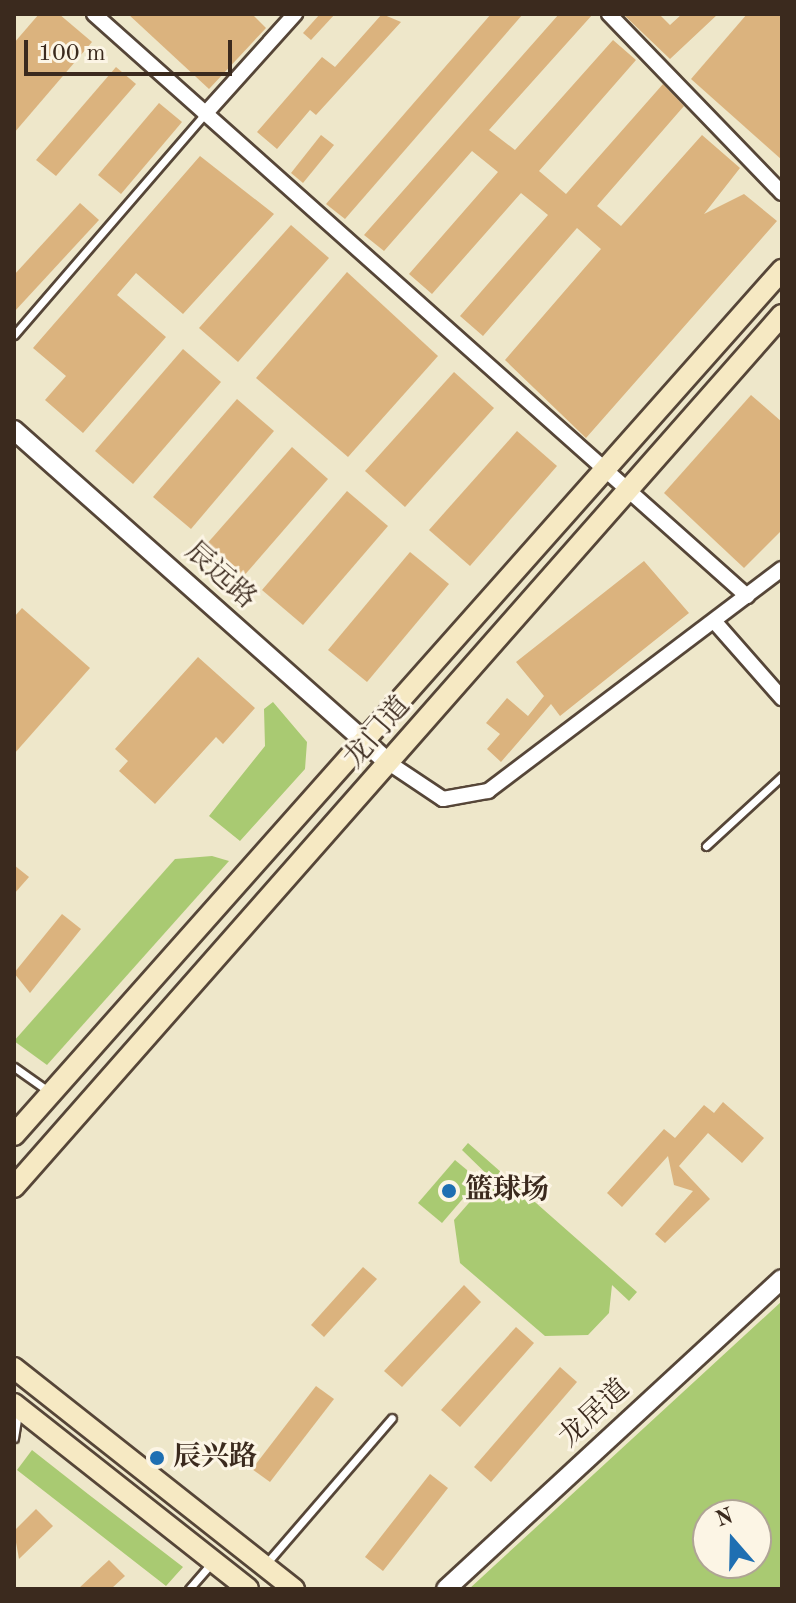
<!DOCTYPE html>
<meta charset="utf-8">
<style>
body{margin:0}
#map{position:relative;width:796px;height:1603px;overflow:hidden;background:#eee7ca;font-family:"Old Standard TT","Noto Serif SC",serif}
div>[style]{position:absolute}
.green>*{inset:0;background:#a9ca72}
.building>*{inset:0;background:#dbb37e}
.roads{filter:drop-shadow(2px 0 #564638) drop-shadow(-2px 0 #564638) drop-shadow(0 2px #564638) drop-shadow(0 -2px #564638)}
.service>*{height:7px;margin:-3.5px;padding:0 3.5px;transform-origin:3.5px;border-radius:3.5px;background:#fff}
.minor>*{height:14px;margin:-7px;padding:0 7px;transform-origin:7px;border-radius:7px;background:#fff}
.tertiary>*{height:18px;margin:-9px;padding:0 9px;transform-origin:9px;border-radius:9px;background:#fff}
.secondary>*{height:20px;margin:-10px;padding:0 10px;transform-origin:10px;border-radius:10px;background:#f6e9c3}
.dots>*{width:22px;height:22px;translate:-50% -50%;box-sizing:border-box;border:4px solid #fcf5e5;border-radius:50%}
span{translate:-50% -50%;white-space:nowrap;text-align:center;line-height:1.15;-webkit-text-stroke:6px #fcf5e5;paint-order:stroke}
.street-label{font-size:28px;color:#3b2a1e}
.poi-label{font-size:28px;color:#3b2a1e;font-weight:700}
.left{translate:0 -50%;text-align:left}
.frame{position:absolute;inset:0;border:16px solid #3b2a1e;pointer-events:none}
.north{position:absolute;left:692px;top:1499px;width:80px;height:80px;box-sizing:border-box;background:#fcf5e5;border:2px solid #afa495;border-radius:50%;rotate:340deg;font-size:22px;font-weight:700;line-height:32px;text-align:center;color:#3b2a1e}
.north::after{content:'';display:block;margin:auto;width:28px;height:36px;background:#1f6fb2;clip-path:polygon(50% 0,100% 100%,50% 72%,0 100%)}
.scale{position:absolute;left:24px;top:40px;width:208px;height:36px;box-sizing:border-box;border:4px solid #3b2a1e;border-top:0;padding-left:10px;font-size:24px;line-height:28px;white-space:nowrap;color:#3b2a1e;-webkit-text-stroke:6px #fcf5e5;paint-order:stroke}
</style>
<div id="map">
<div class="green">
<i style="clip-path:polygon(273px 702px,307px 742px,305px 769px,240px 841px,209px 816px,265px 746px,264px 709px)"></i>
<i style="clip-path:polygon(212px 856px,229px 861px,47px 1065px,14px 1041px,175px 859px)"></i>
<i style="clip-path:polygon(468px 1143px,637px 1292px,629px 1301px,612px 1285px,609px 1313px,588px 1335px,545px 1336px,460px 1263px,454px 1220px,482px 1188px,499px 1186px,462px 1150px)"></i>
<i style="clip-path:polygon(455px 1160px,479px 1180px,442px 1223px,418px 1203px)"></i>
<i style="clip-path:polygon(evenodd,782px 1301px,782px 1589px,469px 1589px,782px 1301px,756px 1515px,756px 1563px,708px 1563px,708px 1515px,756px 1515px)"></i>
<i style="clip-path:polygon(32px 1450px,88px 1494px,183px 1567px,166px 1586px,17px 1470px)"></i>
</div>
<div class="building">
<i style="clip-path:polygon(39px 14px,59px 14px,92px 42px,14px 133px,14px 43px)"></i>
<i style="clip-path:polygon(128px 14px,252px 14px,266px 28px,209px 89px)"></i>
<i style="clip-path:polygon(320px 14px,335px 14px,311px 40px,303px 33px)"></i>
<i style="clip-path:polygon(382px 14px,401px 22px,316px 115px,310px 110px,277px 149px,257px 132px,322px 57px,335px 67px)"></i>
<i style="clip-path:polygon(491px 14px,523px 14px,345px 219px,326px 204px)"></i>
<i style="clip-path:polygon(559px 14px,593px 14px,489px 130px,515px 150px,613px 40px,636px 60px,539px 171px,566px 194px,663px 84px,684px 106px,597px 206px,621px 226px,702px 135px,740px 168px,704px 214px,744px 194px,777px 221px,586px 438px,505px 360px,601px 249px,577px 228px,483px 336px,460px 316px,548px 215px,521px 193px,432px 294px,409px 274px,498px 172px,472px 151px,384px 251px,364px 235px)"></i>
<i style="clip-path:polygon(623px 14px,659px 14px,670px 25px,682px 14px,718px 14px,670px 59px)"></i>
<i style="clip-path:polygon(747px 14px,782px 14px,782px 160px,691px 79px)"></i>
<i style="clip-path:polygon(116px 67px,136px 84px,56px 176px,36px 160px)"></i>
<i style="clip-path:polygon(159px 103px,182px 122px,121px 194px,98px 175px)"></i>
<i style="clip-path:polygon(321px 135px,334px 145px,303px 183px,291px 173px)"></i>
<i style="clip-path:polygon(200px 156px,274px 214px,183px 314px,136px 273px,117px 295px,166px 337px,83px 433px,45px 400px,66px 376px,33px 348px)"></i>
<i style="clip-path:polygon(80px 203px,99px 220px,14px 312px,14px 275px)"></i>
<i style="clip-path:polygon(291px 225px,329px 258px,238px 362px,199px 328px)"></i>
<i style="clip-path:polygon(347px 272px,438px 356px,348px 457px,256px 378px)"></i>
<i style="clip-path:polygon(183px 349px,221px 382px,133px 484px,95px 451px)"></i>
<i style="clip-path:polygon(454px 372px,494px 408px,405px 507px,365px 471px)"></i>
<i style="clip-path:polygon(751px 395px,782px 422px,782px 530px,744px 568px,664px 493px)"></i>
<i style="clip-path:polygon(237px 399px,274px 431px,191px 529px,153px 497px)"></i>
<i style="clip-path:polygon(517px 431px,557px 466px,470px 566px,429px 530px)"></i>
<i style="clip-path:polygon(292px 447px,328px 479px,242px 578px,205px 546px)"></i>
<i style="clip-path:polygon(347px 491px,388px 526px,303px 625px,262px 590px)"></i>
<i style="clip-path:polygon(410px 552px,449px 584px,367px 682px,328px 650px)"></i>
<i style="clip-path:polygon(644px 561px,689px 613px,560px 716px,551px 704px,501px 762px,487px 749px,500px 734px,486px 723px,507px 698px,528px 716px,544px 696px,516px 662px)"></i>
<i style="clip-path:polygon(22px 608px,90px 668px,14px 754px,14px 617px)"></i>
<i style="clip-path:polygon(198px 657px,255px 708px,223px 744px,216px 737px,155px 804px,119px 771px,128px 761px,115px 749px)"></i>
<i style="clip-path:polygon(14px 865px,29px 877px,14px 894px)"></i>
<i style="clip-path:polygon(62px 914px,81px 929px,30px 993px,14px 973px)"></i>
<i style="clip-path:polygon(723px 1102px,764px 1138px,742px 1163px,708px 1133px,679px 1166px,710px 1199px,665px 1243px,655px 1234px,693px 1191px,674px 1185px,668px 1156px,622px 1207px,607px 1193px,664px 1129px,675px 1138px,704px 1105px,714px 1113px)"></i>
<i style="clip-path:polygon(363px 1267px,377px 1279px,324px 1337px,311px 1325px)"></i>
<i style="clip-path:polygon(464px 1285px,481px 1302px,402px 1387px,384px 1371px)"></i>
<i style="clip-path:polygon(516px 1327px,534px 1343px,460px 1427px,441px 1410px)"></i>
<i style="clip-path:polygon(560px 1367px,577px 1382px,491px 1482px,474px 1467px)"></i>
<i style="clip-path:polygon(316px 1386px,334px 1399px,270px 1482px,252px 1469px)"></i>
<i style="clip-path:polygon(430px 1474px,448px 1488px,383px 1571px,365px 1557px)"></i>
<i style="clip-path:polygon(36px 1509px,53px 1526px,19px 1559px,14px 1531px)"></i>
<i style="clip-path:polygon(109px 1560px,125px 1576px,111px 1589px,78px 1589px)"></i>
</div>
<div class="roads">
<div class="service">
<i style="left:14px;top:335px;width:292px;rotate:-49.2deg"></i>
<i style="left:706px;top:846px;width:103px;rotate:-42.6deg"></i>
<i style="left:14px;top:1067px;width:42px;rotate:35.2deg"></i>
<i style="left:14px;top:1438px;width:24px;rotate:-81deg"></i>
<i style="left:265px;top:1565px;width:194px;rotate:-49.2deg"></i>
<i style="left:189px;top:1589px;width:33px;rotate:-49deg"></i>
</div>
<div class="minor">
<i style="left:94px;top:14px;width:875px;rotate:41.71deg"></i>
<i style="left:609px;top:14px;width:249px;rotate:46deg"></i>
<i style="left:205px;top:114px;width:135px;rotate:-48deg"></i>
<i style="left:714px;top:621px;width:103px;rotate:48.6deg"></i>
<i style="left:389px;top:763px;width:65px;rotate:33.7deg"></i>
<i style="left:443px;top:799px;width:46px;rotate:-10.1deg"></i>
<i style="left:488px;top:791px;width:368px;rotate:-37.1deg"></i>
</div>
<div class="tertiary">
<i style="left:14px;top:430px;width:502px;rotate:41.61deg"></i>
<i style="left:446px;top:1589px;width:457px;rotate:-42.7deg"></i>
</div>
<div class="secondary">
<i style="left:14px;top:1135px;width:1157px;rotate:-48.4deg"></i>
<i style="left:14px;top:1187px;width:1162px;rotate:-48.63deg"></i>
<i style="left:14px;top:1368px;width:357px;rotate:38.3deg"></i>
<i style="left:14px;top:1404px;width:298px;rotate:38.3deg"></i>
</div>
</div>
<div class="dots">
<i style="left:449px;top:1191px;background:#1f6fb2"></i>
<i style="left:157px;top:1458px;background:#1f6fb2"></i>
</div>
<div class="street-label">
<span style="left:220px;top:576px;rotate:42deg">辰远路</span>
<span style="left:378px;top:733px;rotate:-49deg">龙门道</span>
<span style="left:595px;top:1414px;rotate:-43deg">龙居道</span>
</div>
<div class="poi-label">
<span class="left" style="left:465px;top:1191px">篮球场</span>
<span class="left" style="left:173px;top:1458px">辰兴路</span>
</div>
<div class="frame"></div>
<div class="north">N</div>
<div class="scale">100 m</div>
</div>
